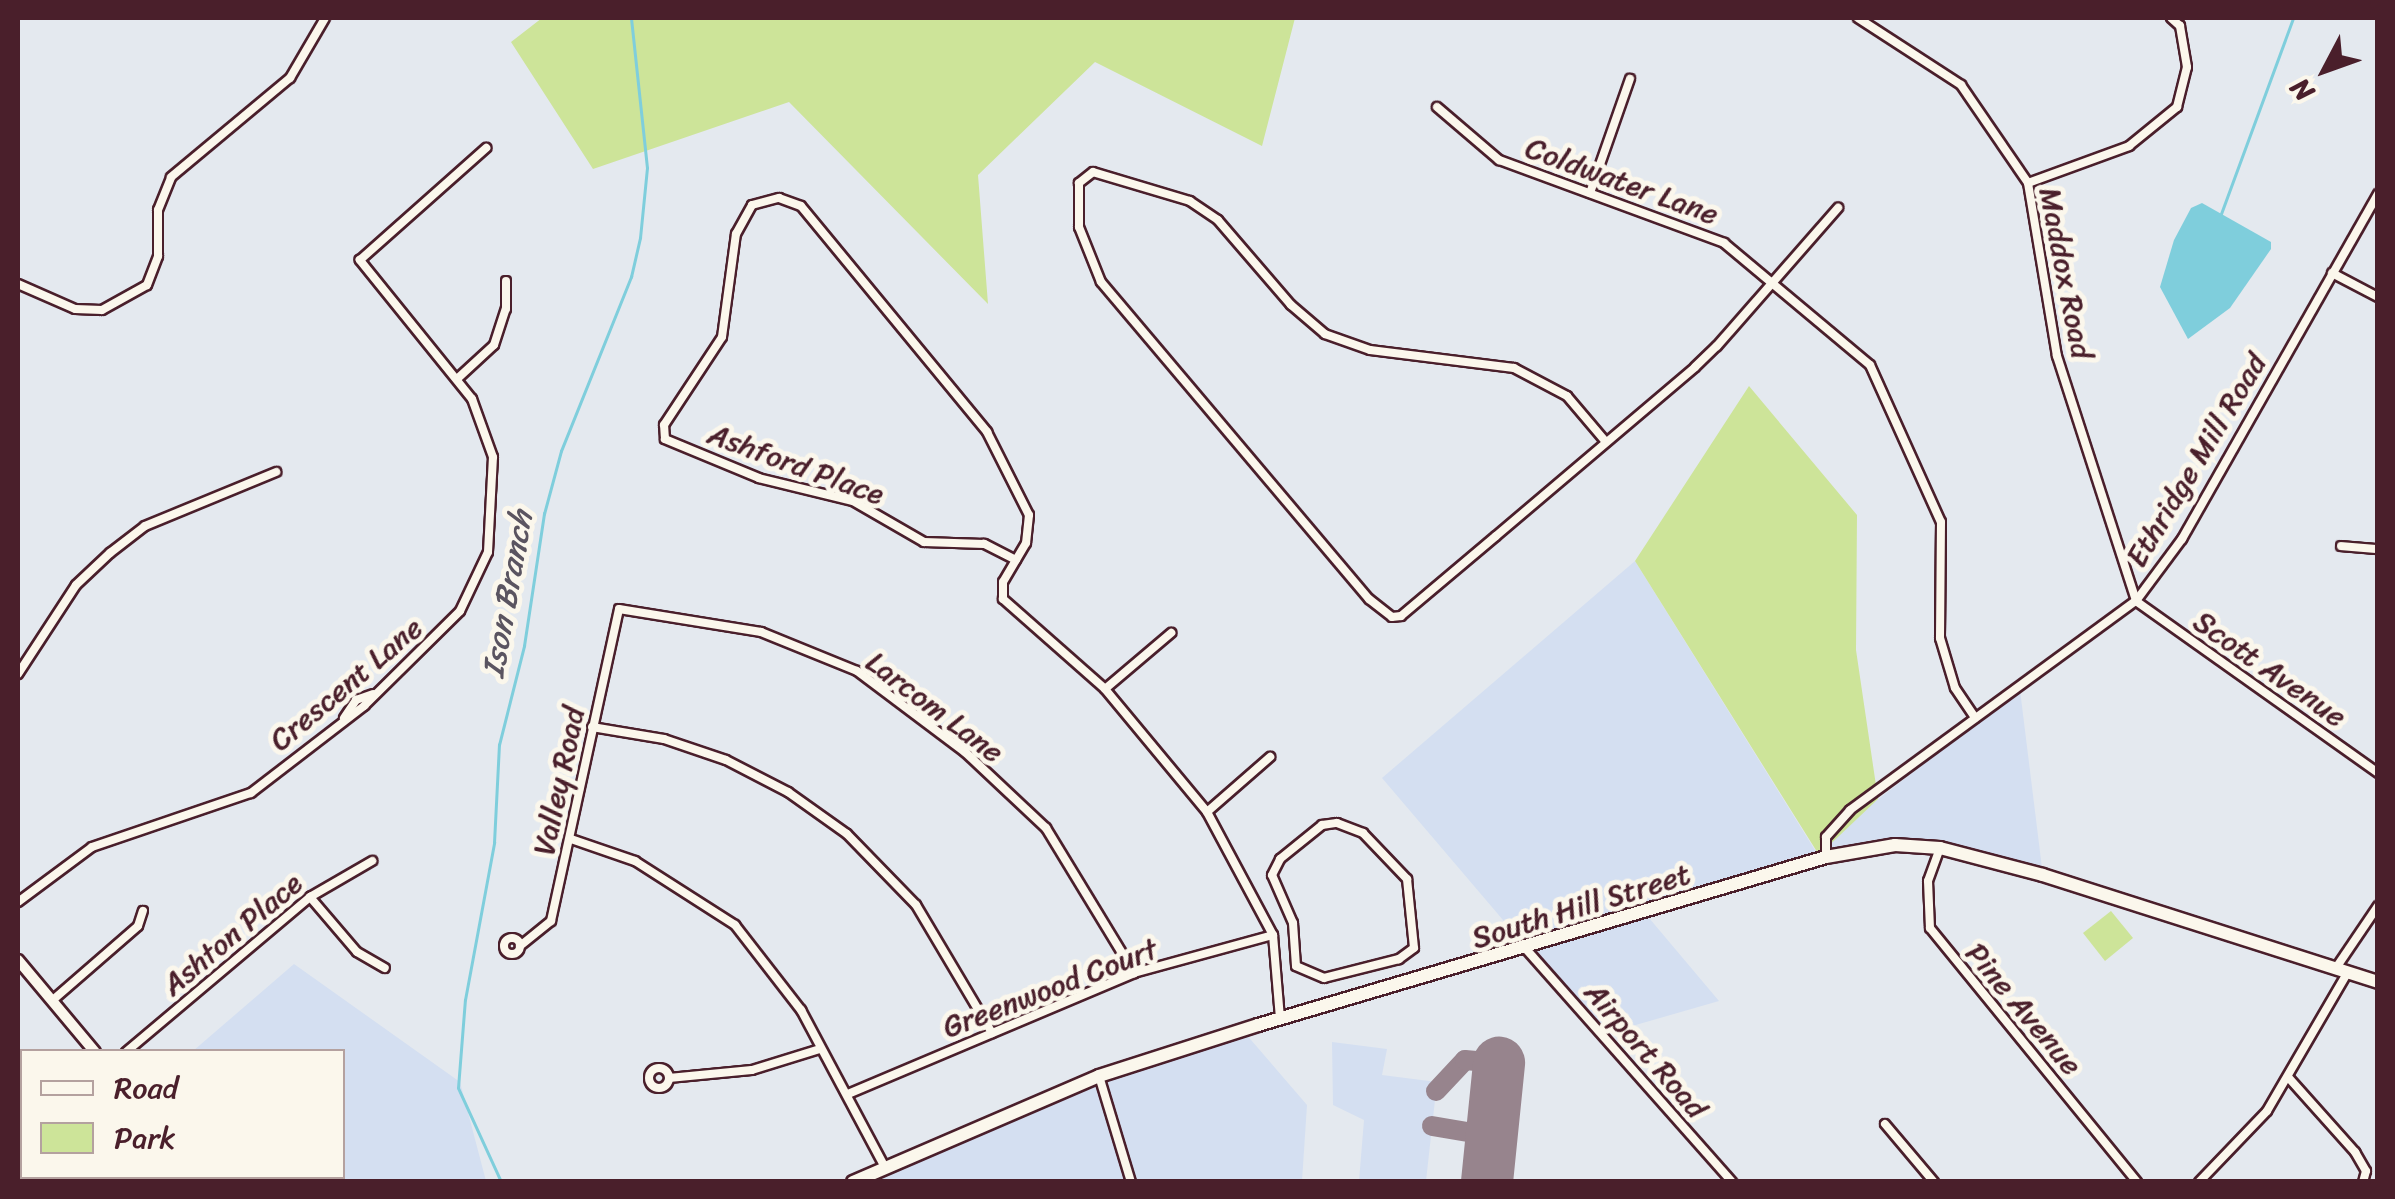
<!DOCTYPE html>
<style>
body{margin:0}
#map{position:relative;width:2395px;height:1199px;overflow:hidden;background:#e4e9ef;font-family:Sriracha,sans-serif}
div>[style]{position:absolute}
.built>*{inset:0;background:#d4dff1}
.green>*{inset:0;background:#cde499}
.water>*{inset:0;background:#7fcedc}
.stream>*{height:2.5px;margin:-1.25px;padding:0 1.25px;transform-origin:1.25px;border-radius:1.25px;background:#7fcedc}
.taxiway>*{height:20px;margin:-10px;padding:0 10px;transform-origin:10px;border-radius:10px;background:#97848d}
.runway>*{height:52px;margin:-26px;padding:0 26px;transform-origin:26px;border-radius:26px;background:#97848d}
.roads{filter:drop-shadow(2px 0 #4a1f2b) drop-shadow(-2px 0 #4a1f2b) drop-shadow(0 2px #4a1f2b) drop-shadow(0 -2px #4a1f2b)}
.minor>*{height:8px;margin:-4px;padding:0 4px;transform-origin:4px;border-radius:4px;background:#fbf7ec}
.minor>.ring{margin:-4px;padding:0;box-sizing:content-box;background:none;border:8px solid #fbf7ec;border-radius:50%}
.tertiary>*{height:10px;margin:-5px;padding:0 5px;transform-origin:5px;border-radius:5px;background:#fbf7ec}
.primary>*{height:12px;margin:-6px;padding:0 6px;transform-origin:6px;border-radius:6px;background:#fbf7ec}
span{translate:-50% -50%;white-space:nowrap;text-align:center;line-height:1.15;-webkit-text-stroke:10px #fbf7ec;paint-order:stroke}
.street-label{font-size:30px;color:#4a1f2b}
.water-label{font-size:32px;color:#5a5460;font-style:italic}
.frame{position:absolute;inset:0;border:20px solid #4a1f2b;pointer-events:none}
.legend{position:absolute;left:20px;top:1049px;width:325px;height:130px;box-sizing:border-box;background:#fbf7ec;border:2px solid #b4a19f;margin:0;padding:12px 18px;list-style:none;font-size:30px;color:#4a1f2b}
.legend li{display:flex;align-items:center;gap:20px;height:50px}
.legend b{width:50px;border:2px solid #b4a19f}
.north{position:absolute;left:2275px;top:20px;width:100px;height:100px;-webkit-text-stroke:8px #fbf7ec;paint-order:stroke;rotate:229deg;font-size:28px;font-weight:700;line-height:40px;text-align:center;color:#4a1f2b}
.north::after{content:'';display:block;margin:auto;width:35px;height:45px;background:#4a1f2b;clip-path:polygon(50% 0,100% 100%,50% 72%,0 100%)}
</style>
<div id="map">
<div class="built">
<i style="clip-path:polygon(1635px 561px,1818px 855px,1859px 814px,2020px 690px,2042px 868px,1937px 839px,1870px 840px,1644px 912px,1719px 1001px,1601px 1035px,1382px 778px)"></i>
<i style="clip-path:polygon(294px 964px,460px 1082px,486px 1181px,168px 1182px,165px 1177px,342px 1176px,342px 1052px,193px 1051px)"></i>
<i style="clip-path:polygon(1245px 1033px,1307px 1105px,1302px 1181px,857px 1182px,1090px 1083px)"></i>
<i style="clip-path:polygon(1332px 1042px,1387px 1049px,1382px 1075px,1437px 1082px,1426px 1181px,1359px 1181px,1364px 1120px,1333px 1105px)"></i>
</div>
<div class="green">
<i style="clip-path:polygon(542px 18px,1295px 18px,1262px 146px,1095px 62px,978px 175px,988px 304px,789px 102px,593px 169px,511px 42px)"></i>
<i style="clip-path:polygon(1749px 386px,1857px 515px,1856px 650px,1878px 799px,1819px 855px,1635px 561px)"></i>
<i style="clip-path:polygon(2111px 911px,2133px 938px,2105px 961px,2083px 933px)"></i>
</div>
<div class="water">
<i style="clip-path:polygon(2202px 203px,2271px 242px,2271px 249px,2230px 308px,2188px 339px,2160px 287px,2174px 240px,2191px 208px)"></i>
</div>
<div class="stream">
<i style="left:2221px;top:214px;width:209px;rotate:-69.8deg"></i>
<i style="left:501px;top:1182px;width:103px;rotate:-114.6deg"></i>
<i style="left:458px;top:1088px;width:88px;rotate:-85.5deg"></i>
<i style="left:465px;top:1000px;width:160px;rotate:-79.5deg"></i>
<i style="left:494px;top:843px;width:98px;rotate:-87.1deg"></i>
<i style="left:499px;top:745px;width:102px;rotate:-75.8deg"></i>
<i style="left:524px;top:646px;width:134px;rotate:-81.4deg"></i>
<i style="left:544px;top:514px;width:65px;rotate:-74.9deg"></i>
<i style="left:561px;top:451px;width:188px;rotate:-68.1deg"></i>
<i style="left:631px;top:277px;width:40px;rotate:-77deg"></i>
<i style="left:640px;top:238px;width:70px;rotate:-84.3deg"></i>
<i style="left:647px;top:168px;width:151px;rotate:-96.1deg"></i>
</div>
<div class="taxiway">
<i style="left:1436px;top:1091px;width:42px;rotate:-46.9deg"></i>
<i style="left:1465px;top:1060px;width:34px;rotate:5deg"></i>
<i style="left:1432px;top:1126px;width:60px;rotate:9.6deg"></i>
</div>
<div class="runway">
<i style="left:1487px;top:1182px;width:120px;rotate:-84.2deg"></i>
</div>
<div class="roads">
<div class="minor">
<i style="left:1858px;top:18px;width:123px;rotate:33deg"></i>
<i style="left:1961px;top:85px;width:119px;rotate:55.6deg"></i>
<i style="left:2028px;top:183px;width:175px;rotate:80.5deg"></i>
<i style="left:2057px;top:356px;width:257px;rotate:72.1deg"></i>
<i style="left:2136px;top:601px;width:297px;rotate:35.4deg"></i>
<i style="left:1437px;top:107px;width:82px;rotate:40.5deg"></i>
<i style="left:1499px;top:160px;width:240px;rotate:20.2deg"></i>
<i style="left:1724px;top:243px;width:190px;rotate:39.9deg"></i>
<i style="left:1870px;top:365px;width:172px;rotate:65.7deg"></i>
<i style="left:1941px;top:522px;width:116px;rotate:90.5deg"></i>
<i style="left:1940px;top:638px;width:52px;rotate:73.3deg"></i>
<i style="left:1955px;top:688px;width:36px;rotate:56deg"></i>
<i style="left:2028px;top:183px;width:108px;rotate:-20.1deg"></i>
<i style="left:2129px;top:146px;width:62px;rotate:-39.1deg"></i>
<i style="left:2177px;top:107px;width:41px;rotate:-76deg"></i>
<i style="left:2187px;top:67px;width:42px;rotate:-99.7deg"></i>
<i style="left:2180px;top:26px;width:12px;rotate:-138deg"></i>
<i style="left:1590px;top:193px;width:121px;rotate:-70.7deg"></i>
<i style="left:2332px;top:273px;width:52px;rotate:27.6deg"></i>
<i style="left:18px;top:284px;width:62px;rotate:23.7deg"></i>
<i style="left:75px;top:309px;width:27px;rotate:2deg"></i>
<i style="left:102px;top:310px;width:51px;rotate:-29.1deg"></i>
<i style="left:147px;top:285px;width:31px;rotate:-69deg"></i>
<i style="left:158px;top:256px;width:46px;rotate:-90deg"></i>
<i style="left:158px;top:210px;width:35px;rotate:-68deg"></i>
<i style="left:171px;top:177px;width:155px;rotate:-39.8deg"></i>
<i style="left:290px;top:78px;width:69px;rotate:-59.7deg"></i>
<i style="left:457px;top:379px;width:50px;rotate:-42.6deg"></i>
<i style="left:494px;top:345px;width:38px;rotate:-72deg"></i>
<i style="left:506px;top:309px;width:28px;rotate:-90deg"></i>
<i style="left:1606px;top:442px;width:60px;rotate:-130.3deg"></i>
<i style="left:1567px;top:396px;width:60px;rotate:-152.2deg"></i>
<i style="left:1514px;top:368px;width:145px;rotate:-172.9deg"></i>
<i style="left:1370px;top:350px;width:48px;rotate:-160.4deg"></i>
<i style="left:1325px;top:334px;width:45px;rotate:-139.5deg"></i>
<i style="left:1291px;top:305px;width:112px;rotate:-130.7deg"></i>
<i style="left:1218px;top:220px;width:34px;rotate:-146deg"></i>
<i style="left:1190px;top:201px;width:101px;rotate:-163.4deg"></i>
<i style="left:1093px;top:172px;width:18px;rotate:142deg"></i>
<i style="left:1079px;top:183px;width:44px;rotate:90deg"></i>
<i style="left:1079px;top:227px;width:59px;rotate:68.2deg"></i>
<i style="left:1101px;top:282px;width:415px;rotate:49.8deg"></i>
<i style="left:1369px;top:599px;width:29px;rotate:38deg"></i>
<i style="left:1392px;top:617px;width:9px;rotate:-6deg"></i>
<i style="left:1401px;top:616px;width:124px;rotate:-40.1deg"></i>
<i style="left:1496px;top:536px;width:261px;rotate:-40.3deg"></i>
<i style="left:1695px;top:367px;width:30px;rotate:-44deg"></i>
<i style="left:1717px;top:346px;width:184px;rotate:-48.8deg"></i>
<i style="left:2341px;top:546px;width:37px;rotate:5deg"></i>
<i style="left:1016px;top:560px;width:36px;rotate:-153deg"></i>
<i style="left:984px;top:544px;width:60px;rotate:-178.1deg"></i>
<i style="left:924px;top:542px;width:82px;rotate:-150deg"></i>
<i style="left:853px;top:501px;width:97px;rotate:-166.3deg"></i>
<i style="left:759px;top:478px;width:102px;rotate:-157.5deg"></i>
<i style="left:665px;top:439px;width:14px;rotate:-94deg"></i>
<i style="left:664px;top:425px;width:105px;rotate:-56.6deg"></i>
<i style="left:722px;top:337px;width:104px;rotate:-82.3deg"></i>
<i style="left:736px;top:234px;width:33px;rotate:-61deg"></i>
<i style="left:752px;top:205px;width:28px;rotate:-15deg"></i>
<i style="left:779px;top:198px;width:23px;rotate:20deg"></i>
<i style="left:801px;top:206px;width:293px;rotate:50.5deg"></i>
<i style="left:987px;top:432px;width:93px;rotate:63.2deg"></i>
<i style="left:1029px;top:515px;width:28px;rotate:96deg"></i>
<i style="left:1026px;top:543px;width:45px;rotate:120.5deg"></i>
<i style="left:1003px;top:582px;width:17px;rotate:90deg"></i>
<i style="left:1003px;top:599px;width:136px;rotate:41.4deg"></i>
<i style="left:1105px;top:689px;width:160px;rotate:50.3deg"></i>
<i style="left:1207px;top:812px;width:140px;rotate:61.8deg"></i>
<i style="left:1273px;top:935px;width:83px;rotate:85.2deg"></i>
<i style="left:18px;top:674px;width:106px;rotate:-56.9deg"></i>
<i style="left:76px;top:585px;width:47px;rotate:-43.3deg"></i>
<i style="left:110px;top:553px;width:44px;rotate:-37.6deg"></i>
<i style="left:145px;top:526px;width:142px;rotate:-22.4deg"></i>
<i style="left:1105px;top:689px;width:87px;rotate:-40.3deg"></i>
<i style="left:344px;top:718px;width:22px;rotate:-56deg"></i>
<i style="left:356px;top:700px;width:18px;rotate:-19deg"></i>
<i style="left:592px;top:727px;width:73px;rotate:9.5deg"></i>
<i style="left:664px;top:739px;width:65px;rotate:18.7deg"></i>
<i style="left:726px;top:760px;width:70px;rotate:27.3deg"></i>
<i style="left:788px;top:792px;width:72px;rotate:35.4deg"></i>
<i style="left:847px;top:834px;width:99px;rotate:45.8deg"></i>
<i style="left:916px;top:905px;width:149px;rotate:59.3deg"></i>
<i style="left:1207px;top:812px;width:84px;rotate:-41.1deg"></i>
<i style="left:1337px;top:823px;width:28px;rotate:21deg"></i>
<i style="left:1363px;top:833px;width:64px;rotate:46.3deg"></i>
<i style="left:1407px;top:879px;width:69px;rotate:84.2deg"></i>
<i style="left:1414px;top:948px;width:19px;rotate:144deg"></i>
<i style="left:1399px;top:959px;width:77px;rotate:165.8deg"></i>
<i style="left:1324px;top:978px;width:30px;rotate:-157deg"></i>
<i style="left:1296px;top:966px;width:43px;rotate:-94deg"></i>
<i style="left:1293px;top:923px;width:52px;rotate:-113.6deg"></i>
<i style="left:1272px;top:875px;width:18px;rotate:-63deg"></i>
<i style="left:1280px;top:859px;width:54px;rotate:-39deg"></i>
<i style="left:1322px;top:825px;width:15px;rotate:-8deg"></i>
<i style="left:571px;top:839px;width:68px;rotate:19deg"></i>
<i style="left:635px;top:861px;width:119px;rotate:32.6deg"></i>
<i style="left:735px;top:925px;width:108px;rotate:52.2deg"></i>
<i style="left:801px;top:1010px;width:178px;rotate:61.9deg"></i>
<i style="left:1940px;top:848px;width:35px;rotate:110deg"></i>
<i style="left:1928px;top:881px;width:47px;rotate:87.6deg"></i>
<i style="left:1930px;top:928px;width:328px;rotate:50.8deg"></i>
<i style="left:1826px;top:857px;width:20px;rotate:-90deg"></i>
<i style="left:1826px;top:837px;width:36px;rotate:-48deg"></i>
<i style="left:1850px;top:810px;width:354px;rotate:-36.2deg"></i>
<i style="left:2136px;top:601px;width:77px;rotate:-53.4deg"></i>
<i style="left:2182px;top:539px;width:397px;rotate:-60.4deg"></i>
<i style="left:310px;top:897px;width:72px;rotate:49.5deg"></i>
<i style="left:357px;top:952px;width:32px;rotate:30deg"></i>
<i style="left:18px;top:902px;width:92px;rotate:-36.6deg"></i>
<i style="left:92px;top:847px;width:168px;rotate:-18.8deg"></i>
<i style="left:251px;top:793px;width:143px;rotate:-37.6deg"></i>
<i style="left:364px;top:706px;width:135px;rotate:-44.7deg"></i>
<i style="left:460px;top:611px;width:65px;rotate:-64.6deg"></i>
<i style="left:488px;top:552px;width:95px;rotate:-87deg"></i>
<i style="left:493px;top:457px;width:62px;rotate:-109.9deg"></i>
<i style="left:472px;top:399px;width:179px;rotate:-128.9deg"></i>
<i style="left:360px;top:260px;width:169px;rotate:-41.6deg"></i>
<i class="ring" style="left:504px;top:938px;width:8px;height:8px"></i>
<i style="left:520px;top:946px;width:40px;rotate:-39deg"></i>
<i style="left:551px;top:921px;width:319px;rotate:-77.7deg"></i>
<i style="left:619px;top:609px;width:144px;rotate:9.2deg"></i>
<i style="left:761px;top:632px;width:104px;rotate:22.1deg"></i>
<i style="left:857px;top:671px;width:135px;rotate:36.9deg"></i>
<i style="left:965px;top:752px;width:111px;rotate:43.2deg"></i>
<i style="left:1046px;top:828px;width:170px;rotate:58.7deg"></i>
<i style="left:1526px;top:949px;width:311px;rotate:48.5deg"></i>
<i style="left:2336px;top:968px;width:75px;rotate:-55.9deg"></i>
<i style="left:54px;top:999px;width:111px;rotate:-41deg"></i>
<i style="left:138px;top:926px;width:16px;rotate:-72deg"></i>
<i style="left:126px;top:1052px;width:241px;rotate:-40.1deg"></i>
<i style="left:310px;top:897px;width:72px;rotate:-30.1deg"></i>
<i class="ring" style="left:649px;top:1068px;width:12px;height:12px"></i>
<i style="left:1099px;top:1076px;width:111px;rotate:73.2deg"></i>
<i style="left:2288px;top:1077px;width:101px;rotate:48.2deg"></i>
<i style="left:2355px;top:1152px;width:22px;rotate:60deg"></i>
<i style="left:2366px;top:1171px;width:11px;rotate:105deg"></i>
<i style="left:669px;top:1078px;width:83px;rotate:-5.5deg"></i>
<i style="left:752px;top:1070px;width:71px;rotate:-17.2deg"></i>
<i style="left:848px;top:1094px;width:311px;rotate:-22.9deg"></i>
<i style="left:1134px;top:973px;width:144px;rotate:-15.3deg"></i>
<i style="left:1885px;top:1124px;width:76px;rotate:49.8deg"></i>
<i style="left:2199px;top:1182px;width:98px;rotate:-46.2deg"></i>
<i style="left:2267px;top:1111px;width:161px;rotate:-59.8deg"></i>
</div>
<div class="tertiary">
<i style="left:18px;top:960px;width:120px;rotate:50.1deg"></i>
<i style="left:167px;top:1176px;width:7px;rotate:63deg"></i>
</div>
<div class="primary">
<i style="left:853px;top:1182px;width:268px;rotate:-23.3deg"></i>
<i style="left:1099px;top:1076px;width:167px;rotate:-17.8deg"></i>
<i style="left:1258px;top:1025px;width:592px;rotate:-16.48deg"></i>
<i style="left:1826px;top:857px;width:70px;rotate:-9.9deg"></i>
<i style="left:1895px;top:845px;width:45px;rotate:3.8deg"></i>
<i style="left:1940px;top:848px;width:106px;rotate:14.7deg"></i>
<i style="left:2043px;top:875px;width:352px;rotate:17.7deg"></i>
</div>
</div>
<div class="street-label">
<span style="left:1622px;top:181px;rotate:20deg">Coldwater Lane</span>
<span style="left:2066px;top:273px;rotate:79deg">Maddox Road</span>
<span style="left:2196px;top:460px;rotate:-59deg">Ethridge Mill Road</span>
<span style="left:796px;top:464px;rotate:20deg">Ashford Place</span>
<span style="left:2270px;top:669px;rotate:35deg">Scott Avenue</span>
<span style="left:346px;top:684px;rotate:-40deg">Crescent Lane</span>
<span style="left:935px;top:707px;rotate:37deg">Larcom Lane</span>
<span style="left:559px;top:781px;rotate:-78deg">Valley Road</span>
<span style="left:1581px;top:906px;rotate:-17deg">South Hill Street</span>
<span style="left:232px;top:934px;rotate:-40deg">Ashton Place</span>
<span style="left:1050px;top:988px;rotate:-21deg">Greenwood Court</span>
<span style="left:2024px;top:1009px;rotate:50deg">Pine Avenue</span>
<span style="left:1646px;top:1050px;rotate:49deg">Airport Road</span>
</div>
<div class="water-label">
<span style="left:508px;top:594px;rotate:-80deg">Ison Branch</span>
</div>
<div class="frame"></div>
<ul class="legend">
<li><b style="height:12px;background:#fbf7ec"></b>Road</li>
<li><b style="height:28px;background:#cde499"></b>Park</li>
</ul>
<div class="north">N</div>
</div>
